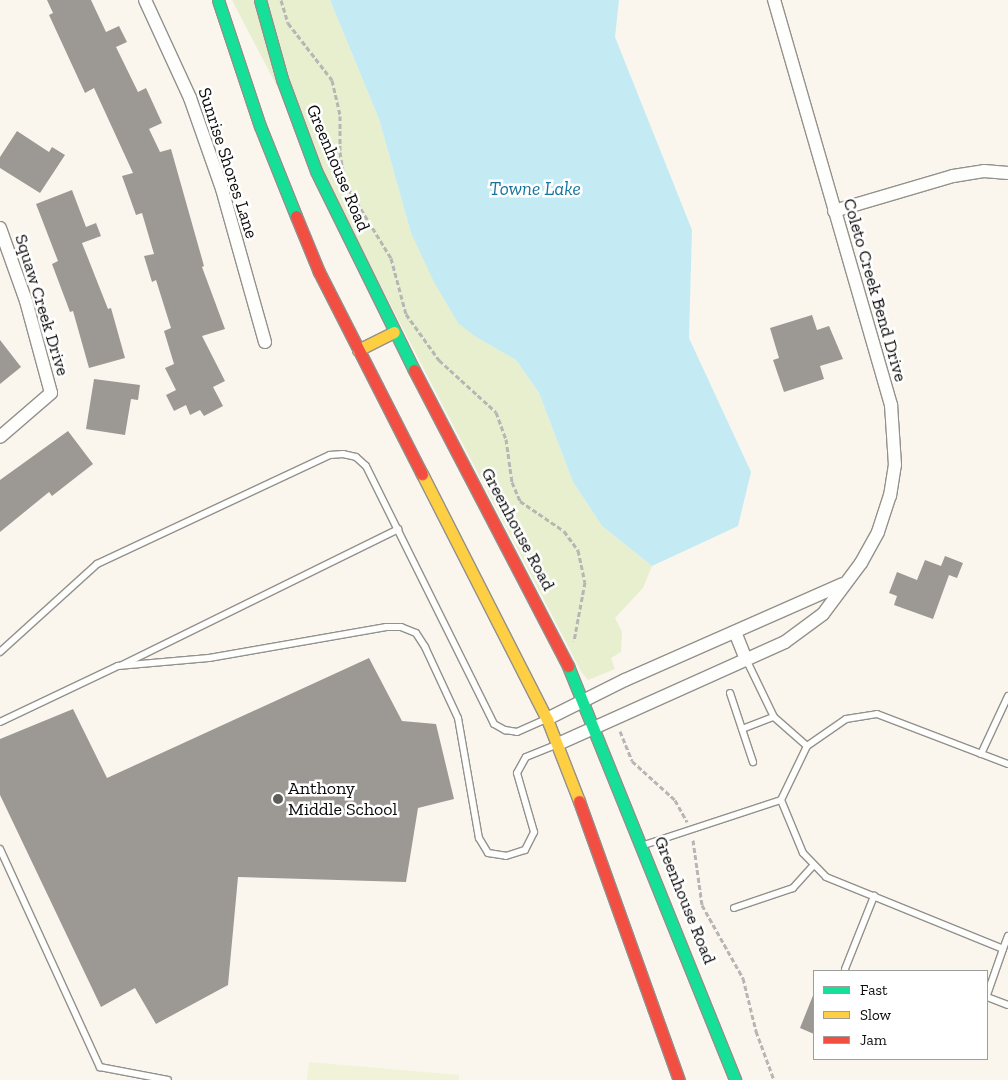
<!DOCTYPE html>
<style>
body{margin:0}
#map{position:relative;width:1008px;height:1080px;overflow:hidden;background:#faf6ee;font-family:"Zilla Slab",serif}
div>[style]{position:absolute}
.green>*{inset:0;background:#e7efce}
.pitch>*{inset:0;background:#f0f3d7}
.water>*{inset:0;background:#c4ebf4}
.building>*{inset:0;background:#9c9894}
.path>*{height:3px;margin-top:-1.5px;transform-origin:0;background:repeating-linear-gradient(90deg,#b7b6b5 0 5px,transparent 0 7.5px)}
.roads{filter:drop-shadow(1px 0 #93918d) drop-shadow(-1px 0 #93918d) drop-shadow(0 1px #93918d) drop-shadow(0 -1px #93918d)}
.lane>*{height:6px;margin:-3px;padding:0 3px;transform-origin:3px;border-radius:3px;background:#fefefc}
.street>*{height:12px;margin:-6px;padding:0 6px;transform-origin:6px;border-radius:6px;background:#fefefc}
.fast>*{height:11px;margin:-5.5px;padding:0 5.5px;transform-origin:5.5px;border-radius:5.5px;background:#16e098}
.slow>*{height:11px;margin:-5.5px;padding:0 5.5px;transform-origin:5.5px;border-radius:5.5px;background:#ffcf43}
.jam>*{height:11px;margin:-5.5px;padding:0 5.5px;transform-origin:5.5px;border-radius:5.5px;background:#f24e42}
.dots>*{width:14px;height:14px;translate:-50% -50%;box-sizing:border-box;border:2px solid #fff;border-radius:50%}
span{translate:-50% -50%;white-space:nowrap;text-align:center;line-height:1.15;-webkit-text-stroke:5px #fff;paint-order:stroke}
.street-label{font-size:18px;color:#0b0b0b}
.poi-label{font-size:18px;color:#0b0b0b}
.left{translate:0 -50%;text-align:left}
.water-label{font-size:19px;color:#14759d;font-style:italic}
.legend{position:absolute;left:813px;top:970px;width:175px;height:90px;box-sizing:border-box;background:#fff;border:1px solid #9d9d9d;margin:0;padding:6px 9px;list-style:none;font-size:15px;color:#0b0b0b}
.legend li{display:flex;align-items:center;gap:10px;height:25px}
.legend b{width:25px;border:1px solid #9d9d9d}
</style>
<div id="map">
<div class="green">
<i style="clip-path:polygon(232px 0,330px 0,379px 119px,411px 233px,476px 337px,516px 360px,539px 393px,573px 482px,602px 526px,652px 566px,643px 588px,615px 618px,622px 632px,621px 652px,611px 658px,615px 669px,588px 680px,582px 673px)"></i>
</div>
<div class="pitch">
<i style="clip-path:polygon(309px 1062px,459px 1075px,459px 1080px,307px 1080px)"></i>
</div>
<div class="water">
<i style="clip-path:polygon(330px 0,619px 0,615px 37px,692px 230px,689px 338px,751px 472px,738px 526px,652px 566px,602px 526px,573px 482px,539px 393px,516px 360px,476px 337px,458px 323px,434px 282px,411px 233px,379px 119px)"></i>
</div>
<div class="building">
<i style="clip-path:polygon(47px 0,91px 0,106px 32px,119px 26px,127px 42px,116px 47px,138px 92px,146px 88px,162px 123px,149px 129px,160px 152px,171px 149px,204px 266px,202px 267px,225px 329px,202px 336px,225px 381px,213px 387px,223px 406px,204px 416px,200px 410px,190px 415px,186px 405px,174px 411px,166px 395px,176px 390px,165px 368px,174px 364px,164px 331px,171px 328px,156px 280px,152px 282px,144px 256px,154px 254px,142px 213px,136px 215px,122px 176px,133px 173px,94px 88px,85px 93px,49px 15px,53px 13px)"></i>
<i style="clip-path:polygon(17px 131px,49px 152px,52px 147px,65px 155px,40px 193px,0 168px,0 157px)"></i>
<i style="clip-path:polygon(72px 190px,86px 227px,96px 223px,101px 236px,82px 243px,108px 309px,111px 308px,125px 358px,89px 368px,73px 311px,70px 312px,52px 264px,58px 261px,36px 204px)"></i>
<i style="clip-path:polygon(812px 315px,817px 330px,829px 326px,843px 359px,820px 366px,824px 379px,784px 392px,773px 360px,779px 358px,770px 328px)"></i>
<i style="clip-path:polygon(0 340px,21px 367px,0 384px)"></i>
<i style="clip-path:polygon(94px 379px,140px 385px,138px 400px,131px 399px,125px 435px,86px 429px)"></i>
<i style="clip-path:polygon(68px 431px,93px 464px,52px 496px,49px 492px,0 532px,0 480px)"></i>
<i style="clip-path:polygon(945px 556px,963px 563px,957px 578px,949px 575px,933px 619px,894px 605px,897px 596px,889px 593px,897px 572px,917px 580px,925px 560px,941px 566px)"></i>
<i style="clip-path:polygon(369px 658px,402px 721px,436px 724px,454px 799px,418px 808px,406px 882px,238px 877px,228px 985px,156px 1024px,135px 988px,101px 1007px,0 795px,0 739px,73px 709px,107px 778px)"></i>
<i style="clip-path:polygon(814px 993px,814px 1034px,800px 1028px)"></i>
</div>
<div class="path">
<i style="left:281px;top:0;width:24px;rotate:73deg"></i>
<i style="left:288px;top:23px;width:72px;rotate:52.3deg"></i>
<i style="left:332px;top:80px;width:37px;rotate:77deg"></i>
<i style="left:340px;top:116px;width:36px;rotate:90deg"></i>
<i style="left:340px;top:152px;width:31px;rotate:81deg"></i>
<i style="left:345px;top:183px;width:88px;rotate:58.5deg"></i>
<i style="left:391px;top:258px;width:58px;rotate:75deg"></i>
<i style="left:406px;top:314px;width:57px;rotate:54.3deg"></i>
<i style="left:439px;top:360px;width:77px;rotate:42.4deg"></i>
<i style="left:496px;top:412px;width:29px;rotate:70deg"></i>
<i style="left:506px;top:439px;width:43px;rotate:82.1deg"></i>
<i style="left:512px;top:482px;width:21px;rotate:67deg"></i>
<i style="left:520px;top:501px;width:53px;rotate:34.3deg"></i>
<i style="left:564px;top:531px;width:24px;rotate:54deg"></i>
<i style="left:578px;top:550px;width:33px;rotate:78deg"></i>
<i style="left:585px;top:582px;width:60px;rotate:100.6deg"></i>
<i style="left:620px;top:731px;width:32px;rotate:68deg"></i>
<i style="left:632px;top:761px;width:58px;rotate:42.2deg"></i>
<i style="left:675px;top:800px;width:25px;rotate:61deg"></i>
<i style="left:693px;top:840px;width:66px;rotate:82.1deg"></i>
<i style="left:702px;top:905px;width:84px;rotate:60.7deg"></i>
<i style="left:743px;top:978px;width:55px;rotate:76.2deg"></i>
<i style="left:756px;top:1031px;width:52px;rotate:69.8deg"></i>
</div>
<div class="roads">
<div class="lane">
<i style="left:0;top:652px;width:131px;rotate:-42.2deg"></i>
<i style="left:97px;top:564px;width:257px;rotate:-25.1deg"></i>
<i style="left:330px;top:455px;width:13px;rotate:-4deg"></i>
<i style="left:343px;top:454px;width:13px;rotate:13deg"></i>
<i style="left:356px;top:457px;width:13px;rotate:42deg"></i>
<i style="left:366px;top:466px;width:288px;rotate:63.6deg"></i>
<i style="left:494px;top:724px;width:13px;rotate:29deg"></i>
<i style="left:505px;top:730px;width:12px;rotate:9deg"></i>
<i style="left:517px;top:732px;width:32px;rotate:-24deg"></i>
<i style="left:122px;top:665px;width:308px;rotate:-26.2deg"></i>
<i style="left:730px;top:693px;width:73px;rotate:71.6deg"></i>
<i style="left:0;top:722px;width:131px;rotate:-25.4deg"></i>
<i style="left:118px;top:666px;width:91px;rotate:-5deg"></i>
<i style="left:209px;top:658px;width:180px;rotate:-9.9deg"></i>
<i style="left:386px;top:627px;width:15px"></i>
<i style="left:401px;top:627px;width:16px;rotate:22deg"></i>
<i style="left:416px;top:633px;width:17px;rotate:57deg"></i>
<i style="left:425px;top:647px;width:78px;rotate:65.1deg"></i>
<i style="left:458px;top:718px;width:122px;rotate:80.1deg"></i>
<i style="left:479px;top:838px;width:17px;rotate:59deg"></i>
<i style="left:488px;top:853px;width:18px;rotate:9deg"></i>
<i style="left:506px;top:856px;width:20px;rotate:-18deg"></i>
<i style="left:525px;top:850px;width:20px;rotate:-63deg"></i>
<i style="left:534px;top:832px;width:61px;rotate:-106.1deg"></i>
<i style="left:517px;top:773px;width:18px;rotate:-61deg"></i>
<i style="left:526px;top:757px;width:32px;rotate:-22deg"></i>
<i style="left:742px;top:729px;width:34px;rotate:-21deg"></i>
<i style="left:807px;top:746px;width:47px;rotate:-34.7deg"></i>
<i style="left:846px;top:719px;width:31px;rotate:-9deg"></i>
<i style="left:877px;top:714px;width:140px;rotate:20.9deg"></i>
<i style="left:981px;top:754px;width:64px;rotate:-65deg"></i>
<i style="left:781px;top:800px;width:57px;rotate:67.5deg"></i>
<i style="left:803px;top:853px;width:33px;rotate:46deg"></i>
<i style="left:826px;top:877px;width:191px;rotate:22.1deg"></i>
<i style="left:1003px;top:949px;width:14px;rotate:-69deg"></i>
<i style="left:644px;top:845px;width:144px;rotate:-18.2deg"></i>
<i style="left:781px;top:800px;width:60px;rotate:-64.3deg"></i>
<i style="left:807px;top:746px;width:44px;rotate:-138.7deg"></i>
<i style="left:774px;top:717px;width:64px;rotate:-115.8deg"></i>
<i style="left:0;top:849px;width:240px;rotate:65.4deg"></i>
<i style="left:100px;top:1067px;width:69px;rotate:10.8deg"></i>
<i style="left:734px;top:908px;width:62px;rotate:-18.7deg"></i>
<i style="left:793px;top:888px;width:31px;rotate:-48deg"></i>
<i style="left:845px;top:969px;width:79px;rotate:-68.3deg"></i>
<i style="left:987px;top:995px;width:49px;rotate:-70.8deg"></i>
<i style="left:987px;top:997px;width:22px;rotate:21deg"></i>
</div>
<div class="street">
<i style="left:145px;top:0;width:108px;rotate:65.3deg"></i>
<i style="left:190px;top:98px;width:96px;rotate:70.6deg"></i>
<i style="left:222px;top:189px;width:159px;rotate:74.3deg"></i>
<i style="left:834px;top:211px;width:124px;rotate:-16.4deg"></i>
<i style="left:953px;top:176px;width:31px;rotate:-9deg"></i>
<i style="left:984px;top:171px;width:24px;rotate:5deg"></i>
<i style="left:0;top:228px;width:77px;rotate:70.4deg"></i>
<i style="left:26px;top:301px;width:95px;rotate:74.8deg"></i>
<i style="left:51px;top:393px;width:67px;rotate:139.2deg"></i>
<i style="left:735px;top:632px;width:29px;rotate:68deg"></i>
<i style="left:547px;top:719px;width:87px;rotate:-26.6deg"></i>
<i style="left:625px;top:680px;width:238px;rotate:-23.8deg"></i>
<i style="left:558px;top:744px;width:249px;rotate:-24.2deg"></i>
<i style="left:785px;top:642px;width:47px;rotate:-36.4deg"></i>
<i style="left:823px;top:614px;width:64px;rotate:-53.3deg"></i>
<i style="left:861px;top:563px;width:35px;rotate:-61deg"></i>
<i style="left:878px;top:532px;width:38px;rotate:-72deg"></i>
<i style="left:890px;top:496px;width:31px;rotate:-81deg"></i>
<i style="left:895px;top:465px;width:60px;rotate:-93.8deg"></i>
<i style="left:891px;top:405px;width:422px;rotate:-106.1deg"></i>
</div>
<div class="fast">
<i style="left:218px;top:0;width:133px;rotate:71.6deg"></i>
<i style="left:260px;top:126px;width:97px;rotate:68.2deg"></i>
<i style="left:260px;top:0;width:82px;rotate:74.4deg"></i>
<i style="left:282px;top:79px;width:98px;rotate:69.7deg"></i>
<i style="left:316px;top:171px;width:222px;rotate:63.8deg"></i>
<i style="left:568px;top:666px;width:446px;rotate:68deg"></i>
</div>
<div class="slow">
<i style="left:358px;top:350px;width:40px;rotate:-26.6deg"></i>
<i style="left:422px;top:474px;width:275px;rotate:63deg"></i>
<i style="left:547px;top:719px;width:88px;rotate:68.7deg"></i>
</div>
<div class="jam">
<i style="left:296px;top:216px;width:61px;rotate:67.7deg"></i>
<i style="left:319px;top:272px;width:227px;rotate:63deg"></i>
<i style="left:414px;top:370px;width:334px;rotate:62.5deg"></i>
<i style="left:579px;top:801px;width:296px;rotate:70.3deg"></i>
</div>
</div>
<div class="dots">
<i style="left:278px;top:799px;background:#5f5d5a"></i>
</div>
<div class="street-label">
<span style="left:228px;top:163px;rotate:72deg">Sunrise Shores Lane</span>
<span style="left:338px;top:168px;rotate:67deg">Greenhouse Road</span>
<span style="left:875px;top:290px;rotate:74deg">Coleto Creek Bend Drive</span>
<span style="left:42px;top:305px;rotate:73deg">Squaw Creek Drive</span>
<span style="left:518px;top:529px;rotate:62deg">Greenhouse Road</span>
<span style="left:685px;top:900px;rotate:68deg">Greenhouse Road</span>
</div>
<div class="poi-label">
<span class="left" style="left:288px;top:799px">Anthony<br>Middle School</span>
</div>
<div class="water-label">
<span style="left:535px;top:189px">Towne Lake</span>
</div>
<ul class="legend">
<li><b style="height:6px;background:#16e098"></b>Fast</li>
<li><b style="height:6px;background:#ffcf43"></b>Slow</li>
<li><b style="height:6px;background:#f24e42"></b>Jam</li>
</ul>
</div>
